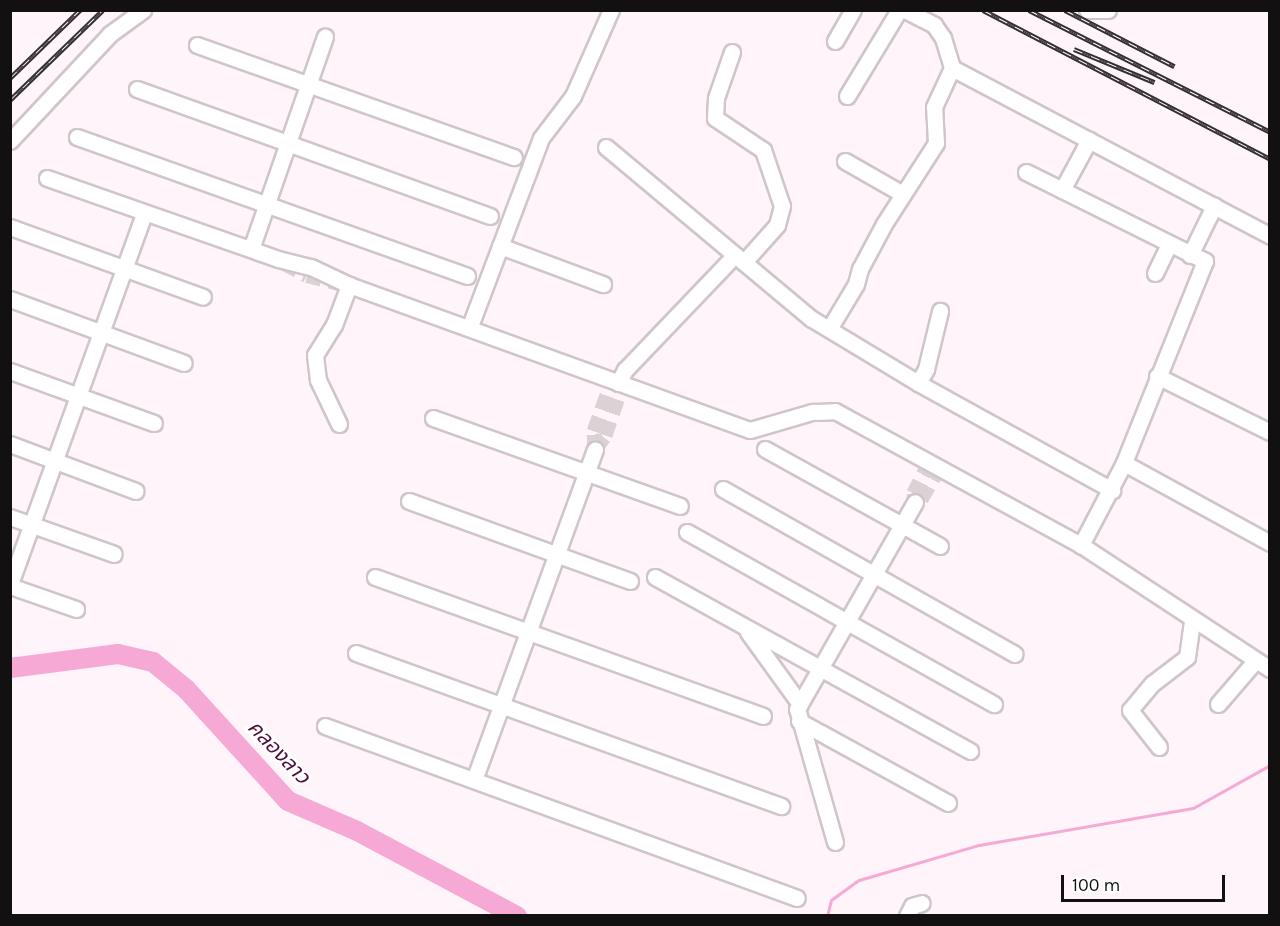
<!DOCTYPE html>
<meta charset="utf-8">
<style>
body{margin:0}
#map{position:relative;width:1280px;height:926px;overflow:hidden;background:#fef4f9;font-family:Karla,"Noto Sans Thai",sans-serif}
div>[style]{position:absolute}
.stream>*{height:3px;margin:-1.5px;padding:0 1.5px;transform-origin:1.5px;border-radius:1.5px;background:#f6a9d5}
.river>*{height:20px;margin:-10px;padding:0 10px;transform-origin:10px;border-radius:10px;background:#f6a9d5}
.minor-tunnel>*{height:15px;margin-top:-7.5px;transform-origin:0;background:repeating-linear-gradient(90deg,#dbd2d6 0 15px,transparent 0 23px)}
.roads{filter:drop-shadow(2px 0 #cfc5ca) drop-shadow(-2px 0 #cfc5ca) drop-shadow(0 2px #cfc5ca) drop-shadow(0 -2px #cfc5ca)}
.minor>*{height:15px;margin:-7.5px;padding:0 7.5px;transform-origin:7.5px;border-radius:7.5px;background:#fff}
.rail>*{height:5px;margin-top:-2.5px;transform-origin:0;background:repeating-linear-gradient(90deg,#fff 0 9px,#322e31 0 18px);box-sizing:border-box;border-block:2px solid #322e31}
span{translate:-50% -50%;white-space:nowrap;text-align:center;line-height:1.15;-webkit-text-stroke:6px #fff;paint-order:stroke}
.water-label{font-size:21px;color:#500f3b;font-style:italic}
.frame{position:absolute;inset:0;border:12px solid #131012;pointer-events:none}
.scale{position:absolute;left:1061px;top:875px;width:164px;height:27px;box-sizing:border-box;border:3px solid #131012;border-top:0;padding-left:8px;font-size:18px;line-height:21px;white-space:nowrap;color:#131012;-webkit-text-stroke:4px #fff;paint-order:stroke}
</style>
<div id="map">
<div class="stream">
<i style="left:827px;top:916px;width:16px;rotate:-76deg"></i>
<i style="left:831px;top:900px;width:34px;rotate:-36deg"></i>
<i style="left:859px;top:880px;width:125px;rotate:-16.3deg"></i>
<i style="left:979px;top:845px;width:217px;rotate:-9.8deg"></i>
<i style="left:1193px;top:808px;width:88px;rotate:-29.2deg"></i>
</div>
<div class="river">
<i style="left:10px;top:668px;width:109px;rotate:-7.4deg"></i>
<i style="left:118px;top:654px;width:36px;rotate:13deg"></i>
<i style="left:153px;top:662px;width:43px;rotate:39.3deg"></i>
<i style="left:186px;top:689px;width:151px;rotate:47.7deg"></i>
<i style="left:288px;top:801px;width:75px;rotate:23.5deg"></i>
<i style="left:357px;top:831px;width:181px;rotate:28deg"></i>
</div>
<div class="minor-tunnel">
<i style="left:284px;top:263px;width:26px;rotate:28deg"></i>
<i style="left:307px;top:275px;width:37px;rotate:14deg"></i>
<i style="left:595px;top:449px;width:18px;rotate:-93deg"></i>
<i style="left:594px;top:431px;width:53px;rotate:-70.2deg"></i>
<i style="left:595px;top:449px;width:17px;rotate:-54deg"></i>
<i style="left:605px;top:435px;width:53px;rotate:-71.2deg"></i>
<i style="left:930px;top:461px;width:36px;rotate:117deg"></i>
<i style="left:914px;top:493px;width:9px;rotate:84deg"></i>
<i style="left:915px;top:502px;width:7px;rotate:-27deg"></i>
<i style="left:921px;top:499px;width:38px;rotate:-60deg"></i>
</div>
<div class="roads">
<div class="minor">
<i style="left:905px;top:10px;width:33px;rotate:27deg"></i>
<i style="left:934px;top:25px;width:16px;rotate:55deg"></i>
<i style="left:943px;top:38px;width:31px;rotate:73deg"></i>
<i style="left:952px;top:68px;width:360px;rotate:27.8deg"></i>
<i style="left:1087px;top:10px;width:21px"></i>
<i style="left:835px;top:41px;width:36px;rotate:-60deg"></i>
<i style="left:197px;top:45px;width:336px;rotate:19.5deg"></i>
<i style="left:732px;top:52px;width:49px;rotate:109.2deg"></i>
<i style="left:716px;top:98px;width:20px;rotate:93deg"></i>
<i style="left:715px;top:118px;width:58px;rotate:33.7deg"></i>
<i style="left:763px;top:150px;width:59px;rotate:71.3deg"></i>
<i style="left:782px;top:206px;width:20px;rotate:105deg"></i>
<i style="left:777px;top:225px;width:50px;rotate:131.7deg"></i>
<i style="left:137px;top:89px;width:375px;rotate:19.8deg"></i>
<i style="left:847px;top:96px;width:100px;rotate:-58.8deg"></i>
<i style="left:77px;top:137px;width:414px;rotate:19.6deg"></i>
<i style="left:10px;top:141px;width:146px;rotate:-46.9deg"></i>
<i style="left:110px;top:34px;width:41px;rotate:-36deg"></i>
<i style="left:606px;top:147px;width:268px;rotate:39.9deg"></i>
<i style="left:812px;top:319px;width:124px;rotate:31.1deg"></i>
<i style="left:918px;top:383px;width:222px;rotate:28.9deg"></i>
<i style="left:845px;top:161px;width:64px;rotate:29.7deg"></i>
<i style="left:1026px;top:172px;width:200px;rotate:26.4deg"></i>
<i style="left:1205px;top:261px;width:218px;rotate:111.9deg"></i>
<i style="left:1124px;top:463px;width:93px;rotate:117.7deg"></i>
<i style="left:47px;top:178px;width:245px;rotate:19.3deg"></i>
<i style="left:278px;top:259px;width:34px;rotate:14deg"></i>
<i style="left:311px;top:267px;width:42px;rotate:25.3deg"></i>
<i style="left:349px;top:285px;width:426px;rotate:19.9deg"></i>
<i style="left:750px;top:430px;width:65px;rotate:-16.2deg"></i>
<i style="left:812px;top:412px;width:23px;rotate:-2deg"></i>
<i style="left:835px;top:411px;width:280px;rotate:28.6deg"></i>
<i style="left:1081px;top:545px;width:226px;rotate:33.3deg"></i>
<i style="left:1062px;top:190px;width:57px;rotate:-61.6deg"></i>
<i style="left:10px;top:227px;width:205px;rotate:19.9deg"></i>
<i style="left:500px;top:246px;width:110px;rotate:20.3deg"></i>
<i style="left:251px;top:249px;width:225px;rotate:-70.8deg"></i>
<i style="left:1190px;top:255px;width:55px;rotate:-63.9deg"></i>
<i style="left:1155px;top:273px;width:32px;rotate:-64deg"></i>
<i style="left:10px;top:299px;width:185px;rotate:20.2deg"></i>
<i style="left:470px;top:326px;width:201px;rotate:-69.3deg"></i>
<i style="left:541px;top:138px;width:53px;rotate:-52.7deg"></i>
<i style="left:573px;top:96px;width:94px;rotate:-66.2deg"></i>
<i style="left:829px;top:329px;width:52px;rotate:-59deg"></i>
<i style="left:856px;top:284px;width:16px;rotate:-75deg"></i>
<i style="left:860px;top:269px;width:51px;rotate:-61.9deg"></i>
<i style="left:884px;top:224px;width:96px;rotate:-57.3deg"></i>
<i style="left:936px;top:143px;width:36px;rotate:-93deg"></i>
<i style="left:934px;top:107px;width:43px;rotate:-65.2deg"></i>
<i style="left:10px;top:371px;width:153px;rotate:19.9deg"></i>
<i style="left:1157px;top:376px;width:126px;rotate:26.4deg"></i>
<i style="left:618px;top:383px;width:15px;rotate:-62deg"></i>
<i style="left:625px;top:370px;width:159px;rotate:-46.3deg"></i>
<i style="left:918px;top:383px;width:16px;rotate:-60deg"></i>
<i style="left:926px;top:369px;width:60px;rotate:-76.4deg"></i>
<i style="left:433px;top:418px;width:262px;rotate:19.6deg"></i>
<i style="left:339px;top:424px;width:49px;rotate:-115.5deg"></i>
<i style="left:318px;top:380px;width:25px;rotate:-97deg"></i>
<i style="left:315px;top:355px;width:36px;rotate:-58deg"></i>
<i style="left:334px;top:325px;width:43px;rotate:-69.4deg"></i>
<i style="left:10px;top:444px;width:134px;rotate:20.5deg"></i>
<i style="left:765px;top:449px;width:200px;rotate:29deg"></i>
<i style="left:1124px;top:463px;width:166px;rotate:28.7deg"></i>
<i style="left:723px;top:489px;width:335px;rotate:29.5deg"></i>
<i style="left:409px;top:501px;width:235px;rotate:19.9deg"></i>
<i style="left:10px;top:517px;width:110px;rotate:19.6deg"></i>
<i style="left:687px;top:532px;width:352px;rotate:29.3deg"></i>
<i style="left:375px;top:577px;width:412px;rotate:19.7deg"></i>
<i style="left:655px;top:577px;width:360px;rotate:28.9deg"></i>
<i style="left:10px;top:584px;width:394px;rotate:-70.1deg"></i>
<i style="left:10px;top:586px;width:70px;rotate:19.2deg"></i>
<i style="left:748px;top:632px;width:89px;rotate:54.2deg"></i>
<i style="left:356px;top:653px;width:452px;rotate:19.8deg"></i>
<i style="left:1218px;top:704px;width:57px;rotate:-49.3deg"></i>
<i style="left:799px;top:721px;width:170px;rotate:28.8deg"></i>
<i style="left:325px;top:726px;width:502px;rotate:20.02deg"></i>
<i style="left:1159px;top:747px;width:47px;rotate:-128.1deg"></i>
<i style="left:1130px;top:710px;width:35px;rotate:-50deg"></i>
<i style="left:1153px;top:683px;width:43px;rotate:-37.4deg"></i>
<i style="left:1187px;top:657px;width:37px;rotate:-82deg"></i>
<i style="left:474px;top:780px;width:352px;rotate:-69.9deg"></i>
<i style="left:835px;top:842px;width:138px;rotate:-105.9deg"></i>
<i style="left:797px;top:709px;width:238px;rotate:-60.3deg"></i>
<i style="left:907px;top:916px;width:11px;rotate:-63deg"></i>
<i style="left:912px;top:906px;width:10px;rotate:-17deg"></i>
</div>
</div>
<div class="rail">
<i style="left:983px;top:10px;width:323px;rotate:27.4deg"></i>
<i style="left:1029px;top:10px;width:270px;rotate:26.8deg"></i>
<i style="left:1065px;top:10px;width:123px;rotate:27.2deg"></i>
<i style="left:1074px;top:49px;width:87px;rotate:22.4deg"></i>
<i style="left:10px;top:78px;width:98px;rotate:-44.2deg"></i>
<i style="left:10px;top:100px;width:129px;rotate:-44.1deg"></i>
</div>
<div class="water-label">
<span style="left:279px;top:752px;rotate:46deg">คลองลาว</span>
</div>
<div class="frame"></div>
<div class="scale">100 m</div>
</div>
